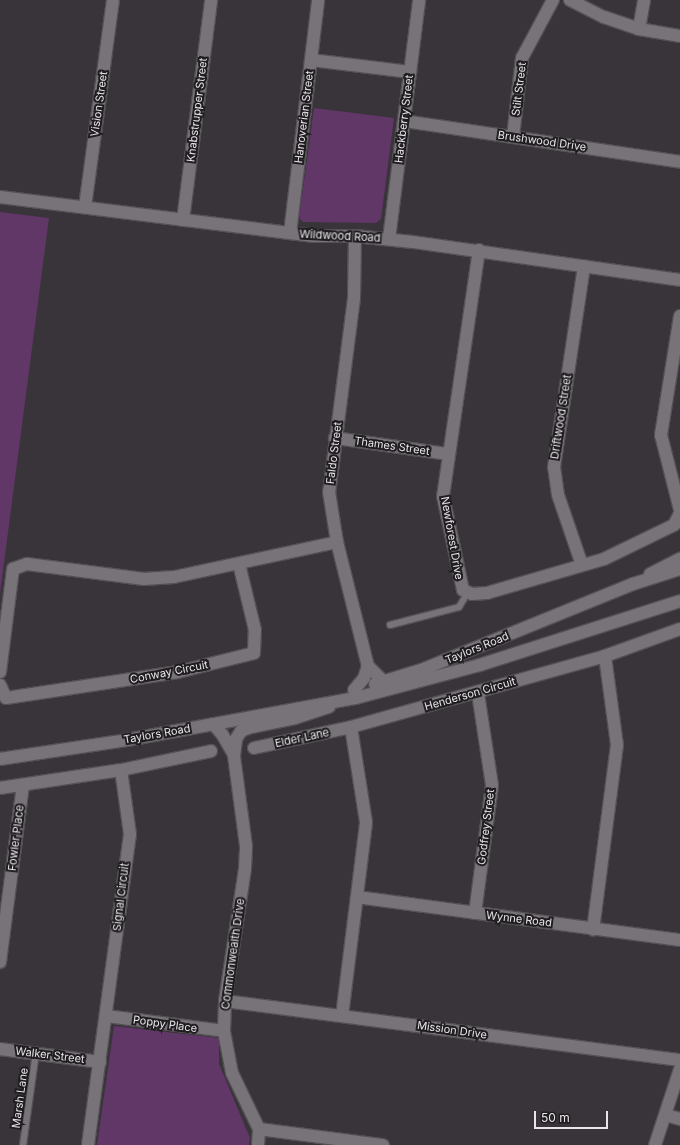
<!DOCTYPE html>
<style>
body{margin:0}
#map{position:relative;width:680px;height:1145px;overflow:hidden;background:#39343a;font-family:Inter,sans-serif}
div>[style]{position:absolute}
.green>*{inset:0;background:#603767}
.roads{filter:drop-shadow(1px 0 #545055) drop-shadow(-1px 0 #545055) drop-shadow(0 1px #545055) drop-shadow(0 -1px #545055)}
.lane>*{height:6px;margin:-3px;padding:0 3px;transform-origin:3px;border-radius:3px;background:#787379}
.street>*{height:12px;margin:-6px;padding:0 6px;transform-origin:6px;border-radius:6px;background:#787379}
.secondary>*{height:12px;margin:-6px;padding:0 6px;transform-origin:6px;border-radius:6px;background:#787379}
span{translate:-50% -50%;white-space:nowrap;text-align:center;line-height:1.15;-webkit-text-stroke:4px #1f1d1f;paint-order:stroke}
.street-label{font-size:11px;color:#e8e5e9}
.scale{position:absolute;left:534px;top:1111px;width:74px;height:18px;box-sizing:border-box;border:2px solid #e8e5e9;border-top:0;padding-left:5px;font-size:12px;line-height:14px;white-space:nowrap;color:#e8e5e9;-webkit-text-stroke:3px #1f1d1f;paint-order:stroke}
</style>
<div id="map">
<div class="green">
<i style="clip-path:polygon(314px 108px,394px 118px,381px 219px,376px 223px,303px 222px,299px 218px)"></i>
<i style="clip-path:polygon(0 212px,49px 218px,0 594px)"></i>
<i style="clip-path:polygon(114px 1026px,219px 1038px,219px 1064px,250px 1138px,249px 1145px,97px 1145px)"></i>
</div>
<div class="roads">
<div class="lane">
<i style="left:390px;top:625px;width:71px;rotate:-14.6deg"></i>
<i style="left:459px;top:607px;width:17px;rotate:-59deg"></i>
<i style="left:23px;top:1145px;width:93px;rotate:-82deg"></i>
</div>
<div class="street">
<i style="left:639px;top:29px;width:29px;rotate:-80deg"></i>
<i style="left:311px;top:60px;width:100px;rotate:6.9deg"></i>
<i style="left:404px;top:121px;width:279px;rotate:8.4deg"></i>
<i style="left:513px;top:137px;width:80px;rotate:-83.5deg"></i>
<i style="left:522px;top:58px;width:66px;rotate:-61.9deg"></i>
<i style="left:183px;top:220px;width:222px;rotate:-82.7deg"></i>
<i style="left:290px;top:233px;width:235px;rotate:-83.1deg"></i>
<i style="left:355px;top:236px;width:62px;rotate:90.9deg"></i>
<i style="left:354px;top:298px;width:196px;rotate:97.3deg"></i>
<i style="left:329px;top:492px;width:51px;rotate:80.9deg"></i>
<i style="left:337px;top:542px;width:128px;rotate:76deg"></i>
<i style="left:389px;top:239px;width:241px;rotate:-82.8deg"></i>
<i style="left:479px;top:250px;width:249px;rotate:98.3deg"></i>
<i style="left:443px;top:496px;width:96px;rotate:78deg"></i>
<i style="left:463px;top:590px;width:10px;rotate:24deg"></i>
<i style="left:472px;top:594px;width:15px;rotate:-4deg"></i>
<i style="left:487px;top:593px;width:122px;rotate:-16.2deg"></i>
<i style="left:604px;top:559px;width:78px;rotate:-25.9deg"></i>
<i style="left:674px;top:525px;width:13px;rotate:-63deg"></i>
<i style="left:680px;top:316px;width:121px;rotate:99.1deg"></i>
<i style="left:661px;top:435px;width:77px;rotate:75.8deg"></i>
<i style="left:335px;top:438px;width:114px;rotate:8.1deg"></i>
<i style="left:582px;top:565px;width:74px;rotate:-108.9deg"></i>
<i style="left:558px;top:495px;width:28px;rotate:-98deg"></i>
<i style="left:554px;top:467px;width:203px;rotate:-81.5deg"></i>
<i style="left:605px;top:656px;width:80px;rotate:-19.8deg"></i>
<i style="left:368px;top:666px;width:23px;rotate:45deg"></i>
<i style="left:0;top:672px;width:104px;rotate:-82.8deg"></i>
<i style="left:13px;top:569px;width:15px;rotate:-20deg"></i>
<i style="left:27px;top:564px;width:118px;rotate:7.3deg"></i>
<i style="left:144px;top:579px;width:30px;rotate:-4deg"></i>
<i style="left:174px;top:577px;width:167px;rotate:-12.1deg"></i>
<i style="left:0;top:685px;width:14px;rotate:65deg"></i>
<i style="left:6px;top:698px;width:174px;rotate:-8.6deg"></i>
<i style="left:178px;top:672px;width:78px;rotate:-14deg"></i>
<i style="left:254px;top:653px;width:23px;rotate:-88deg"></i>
<i style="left:255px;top:630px;width:68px;rotate:-103.6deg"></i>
<i style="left:354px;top:690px;width:16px;rotate:-50deg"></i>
<i style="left:364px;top:678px;width:13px;rotate:-72deg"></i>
<i style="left:213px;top:724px;width:13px;rotate:48deg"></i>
<i style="left:222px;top:734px;width:24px;rotate:60deg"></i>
<i style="left:254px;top:748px;width:99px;rotate:-12.2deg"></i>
<i style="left:121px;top:770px;width:92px;rotate:-11.9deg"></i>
<i style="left:0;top:788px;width:122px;rotate:-8.5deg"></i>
<i style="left:121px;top:770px;width:65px;rotate:82deg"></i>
<i style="left:130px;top:834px;width:314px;rotate:97.7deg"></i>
<i style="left:357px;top:897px;width:326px;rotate:7.6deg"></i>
<i style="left:475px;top:913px;width:129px;rotate:-82.4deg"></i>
<i style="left:492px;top:785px;width:93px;rotate:-98.7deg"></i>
<i style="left:0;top:962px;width:178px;rotate:-82.6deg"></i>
<i style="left:225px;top:1001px;width:459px;rotate:7.4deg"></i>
<i style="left:106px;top:1016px;width:119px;rotate:7.2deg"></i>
<i style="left:342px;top:1016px;width:195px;rotate:-82.9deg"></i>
<i style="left:366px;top:822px;width:96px;rotate:-99deg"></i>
<i style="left:351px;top:727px;width:264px;rotate:-15.6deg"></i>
<i style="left:605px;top:656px;width:90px;rotate:82.3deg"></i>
<i style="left:617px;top:745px;width:186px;rotate:97.4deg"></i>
<i style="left:0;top:1049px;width:101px;rotate:7.4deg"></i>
<i style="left:666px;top:1115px;width:15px;rotate:16deg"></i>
<i style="left:259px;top:1129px;width:125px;rotate:7.4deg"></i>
<i style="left:258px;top:1145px;width:16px;rotate:-86deg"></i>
<i style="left:259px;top:1129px;width:62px;rotate:-115.7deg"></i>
<i style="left:232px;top:1073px;width:43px;rotate:-100.8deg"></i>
<i style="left:224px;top:1031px;width:30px;rotate:-88deg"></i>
<i style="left:225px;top:1001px;width:134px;rotate:-81.4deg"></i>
<i style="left:245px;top:868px;width:22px;rotate:-87deg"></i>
<i style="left:246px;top:846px;width:91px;rotate:-97.6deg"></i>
<i style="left:234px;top:756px;width:17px;rotate:-83deg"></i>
<i style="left:236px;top:739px;width:9px;rotate:-58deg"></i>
<i style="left:241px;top:731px;width:8px;rotate:-23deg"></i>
<i style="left:248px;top:728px;width:48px;rotate:-12deg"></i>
<i style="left:295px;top:718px;width:36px;rotate:-18deg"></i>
</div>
<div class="secondary">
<i style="left:570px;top:0;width:38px;rotate:27deg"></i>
<i style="left:604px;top:17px;width:37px;rotate:19deg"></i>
<i style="left:639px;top:29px;width:42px;rotate:9.7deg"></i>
<i style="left:0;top:197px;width:316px;rotate:7.1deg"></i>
<i style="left:314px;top:236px;width:41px"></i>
<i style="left:355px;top:236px;width:58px;rotate:5.9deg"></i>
<i style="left:413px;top:242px;width:270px;rotate:8.1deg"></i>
<i style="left:85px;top:207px;width:209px;rotate:-82.3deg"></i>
<i style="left:650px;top:574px;width:34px;rotate:-27deg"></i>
<i style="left:375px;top:684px;width:48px;rotate:-16.9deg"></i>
<i style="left:421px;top:670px;width:229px;rotate:-22.1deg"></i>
<i style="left:633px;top:584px;width:49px;rotate:-17.7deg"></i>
<i style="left:0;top:759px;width:128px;rotate:-8.5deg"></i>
<i style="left:127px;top:740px;width:233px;rotate:-10.4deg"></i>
<i style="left:356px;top:698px;width:128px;rotate:-14.9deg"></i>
<i style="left:480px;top:665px;width:210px;rotate:-17.7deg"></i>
<i style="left:655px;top:1145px;width:80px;rotate:-71.8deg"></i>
</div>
</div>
<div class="street-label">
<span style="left:519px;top:89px;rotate:-83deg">Stilt Street</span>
<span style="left:99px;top:104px;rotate:-82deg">Vision Street</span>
<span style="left:197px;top:110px;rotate:-83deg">Knabstrupper Street</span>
<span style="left:304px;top:117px;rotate:-83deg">Hanoverian Street</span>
<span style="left:404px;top:119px;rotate:-83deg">Hackberry Street</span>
<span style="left:542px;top:141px;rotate:8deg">Brushwood Drive</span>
<span style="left:340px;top:236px;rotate:3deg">Wildwood Road</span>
<span style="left:561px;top:417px;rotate:-81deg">Driftwood Street</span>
<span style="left:392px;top:446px;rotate:8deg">Thames Street</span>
<span style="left:334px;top:453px;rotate:-83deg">Faldo Street</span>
<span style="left:452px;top:538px;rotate:80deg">Newforest Drive</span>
<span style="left:477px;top:648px;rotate:-22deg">Taylors Road</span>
<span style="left:169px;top:672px;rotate:-11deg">Conway Circuit</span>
<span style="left:470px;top:694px;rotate:-16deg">Henderson Circuit</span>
<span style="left:157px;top:734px;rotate:-10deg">Taylors Road</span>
<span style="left:302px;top:738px;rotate:-12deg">Elder Lane</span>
<span style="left:486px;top:827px;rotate:-83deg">Godfrey Street</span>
<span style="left:16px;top:838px;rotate:-83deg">Fowler Place</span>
<span style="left:121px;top:897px;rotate:-83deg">Signal Circuit</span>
<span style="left:519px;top:919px;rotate:7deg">Wynne Road</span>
<span style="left:233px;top:954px;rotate:-82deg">Commonwealth Drive</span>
<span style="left:165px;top:1024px;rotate:8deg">Poppy Place</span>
<span style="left:452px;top:1030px;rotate:8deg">Mission Drive</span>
<span style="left:50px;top:1055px;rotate:7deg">Walker Street</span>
<span style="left:20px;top:1098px;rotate:-82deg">Marsh Lane</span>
</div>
<div class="scale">50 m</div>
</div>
